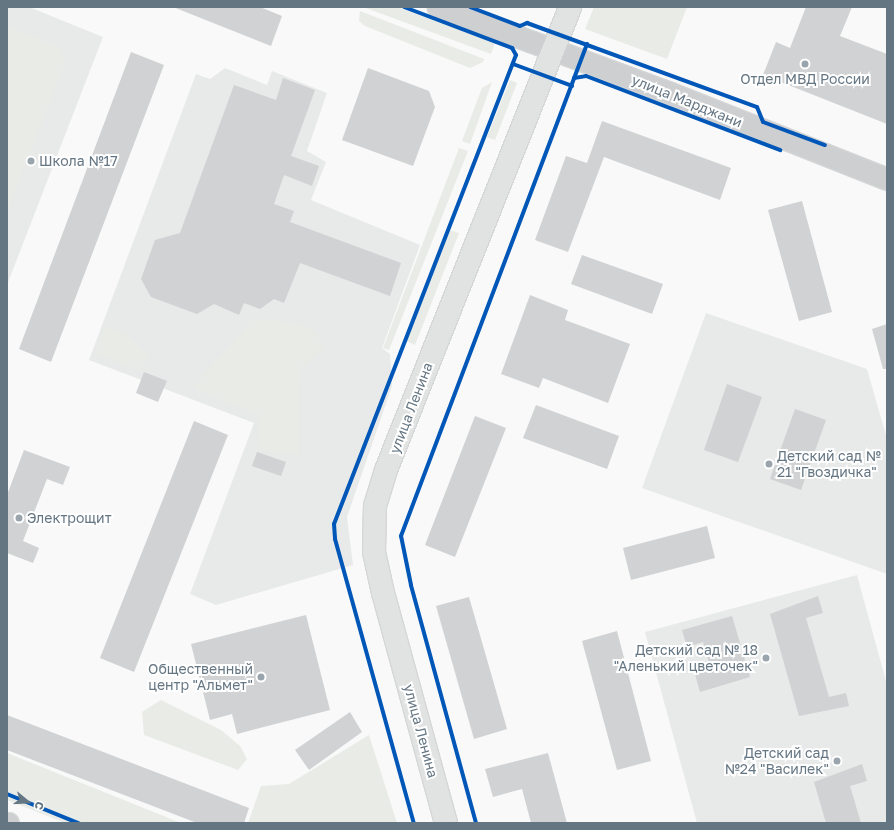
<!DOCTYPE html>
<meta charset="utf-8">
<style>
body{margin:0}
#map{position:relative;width:894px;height:830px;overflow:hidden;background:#f9f9f9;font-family:"Golos Text",sans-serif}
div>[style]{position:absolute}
.built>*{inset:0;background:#e8e9e9}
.green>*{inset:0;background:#e8ebe6}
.building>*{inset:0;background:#d0d2d3}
.roads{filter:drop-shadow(1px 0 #d5d6d7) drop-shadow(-1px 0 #d5d6d7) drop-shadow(0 1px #d5d6d7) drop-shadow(0 -1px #d5d6d7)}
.minor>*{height:21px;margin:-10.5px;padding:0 10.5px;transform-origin:10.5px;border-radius:10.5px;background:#cecfd0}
.major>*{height:22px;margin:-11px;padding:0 11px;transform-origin:11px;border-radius:11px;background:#e1e2e2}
.cycleway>*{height:4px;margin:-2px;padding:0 2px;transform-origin:2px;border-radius:2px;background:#0057b8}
.dots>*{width:11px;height:11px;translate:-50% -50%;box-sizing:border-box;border:2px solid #fff;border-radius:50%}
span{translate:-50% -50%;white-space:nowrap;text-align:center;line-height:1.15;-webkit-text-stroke:4px #fff;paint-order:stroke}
.poi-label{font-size:14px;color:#657683}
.left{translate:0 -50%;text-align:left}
.right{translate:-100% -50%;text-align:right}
.street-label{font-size:14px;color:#657683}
.frame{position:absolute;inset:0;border:8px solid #657683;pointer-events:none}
.north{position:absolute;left:8px;top:782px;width:40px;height:40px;-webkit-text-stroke:3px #fff;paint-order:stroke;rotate:108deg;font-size:11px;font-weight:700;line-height:16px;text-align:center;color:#657683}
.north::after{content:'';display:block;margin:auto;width:14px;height:18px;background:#657683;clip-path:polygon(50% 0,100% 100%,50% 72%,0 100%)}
</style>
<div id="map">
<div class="built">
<i style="clip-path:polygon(7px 7px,29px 7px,103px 37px,7px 285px)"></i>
<i style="clip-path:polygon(225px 68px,267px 85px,272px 71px,327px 93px,307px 151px,326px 162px,311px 200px,420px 245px,382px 348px,390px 354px,392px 386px,347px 517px,353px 565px,216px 605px,190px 594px,254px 423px,89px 360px,196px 74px,210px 79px)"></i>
<i style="clip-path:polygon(706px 313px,867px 369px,887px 439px,887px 574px,642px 488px)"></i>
<i style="clip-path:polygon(857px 575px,887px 685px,887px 823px,697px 823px,645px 632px)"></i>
</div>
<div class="green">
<i style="clip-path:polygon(363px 7px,397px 7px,495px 43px,491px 54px)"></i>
<i style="clip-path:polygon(594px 7px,687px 7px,667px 59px,585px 29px)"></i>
<i style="clip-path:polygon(360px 11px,484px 59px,483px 62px,470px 68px,365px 26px,359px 21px)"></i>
<i style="clip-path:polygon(7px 27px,59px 47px,66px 61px,7px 212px)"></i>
<i style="clip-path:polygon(510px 80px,517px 83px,495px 140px,487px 137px)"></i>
<i style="clip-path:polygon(492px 82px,470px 144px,462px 141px,482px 88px)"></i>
<i style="clip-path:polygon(459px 148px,468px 151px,389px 350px,383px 348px)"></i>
<i style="clip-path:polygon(449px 230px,459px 233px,415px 345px,406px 341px)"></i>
<i style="clip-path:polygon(253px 319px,274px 319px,312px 329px,324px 346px,299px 370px,298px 455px,263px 451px,257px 440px,259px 415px,193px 388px)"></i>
<i style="clip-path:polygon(105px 326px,128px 336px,148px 356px,140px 371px,95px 353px)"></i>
<i style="clip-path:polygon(161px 700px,221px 730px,240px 746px,247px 759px,238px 770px,144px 735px,142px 712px)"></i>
<i style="clip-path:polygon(369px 735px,397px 823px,248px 823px,261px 786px,289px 784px)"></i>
<i style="clip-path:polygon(7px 753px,181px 823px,65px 823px,7px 800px)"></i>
</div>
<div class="building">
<i style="clip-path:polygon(173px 7px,260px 7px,282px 16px,271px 46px)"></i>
<i style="clip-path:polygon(806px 7px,852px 7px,840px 36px,887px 54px,887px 124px,763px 75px,776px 42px,790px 48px)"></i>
<i style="clip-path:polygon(131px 52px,164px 65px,51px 362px,19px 349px)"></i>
<i style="clip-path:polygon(368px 68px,429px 91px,435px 107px,413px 166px,342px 140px)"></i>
<i style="clip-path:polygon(283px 78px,315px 90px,291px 156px,319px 166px,312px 186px,284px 175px,274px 204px,294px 211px,290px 222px,401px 263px,390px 296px,300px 263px,284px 303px,274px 299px,260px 309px,244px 303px,239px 315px,214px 304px,197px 314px,151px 297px,141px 279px,155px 240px,180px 233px,234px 85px,276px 100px)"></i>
<i style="clip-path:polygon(602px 121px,731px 168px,720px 200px,604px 157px,568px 252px,535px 240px,566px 156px,587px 163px)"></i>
<i style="clip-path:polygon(802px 201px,832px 312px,799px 321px,768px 210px)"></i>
<i style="clip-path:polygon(582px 255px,663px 284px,652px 314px,571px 284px)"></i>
<i style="clip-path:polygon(530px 295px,568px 310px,565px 320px,630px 344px,608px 403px,543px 378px,539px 388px,501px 374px)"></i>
<i style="clip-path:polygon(887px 324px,887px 369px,883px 369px,872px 329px)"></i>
<i style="clip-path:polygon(144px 372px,167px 381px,158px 402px,136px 393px)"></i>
<i style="clip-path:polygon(727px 384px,762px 397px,738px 462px,704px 450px)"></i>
<i style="clip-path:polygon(536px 405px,619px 436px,607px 469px,523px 438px)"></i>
<i style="clip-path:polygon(795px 409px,826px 420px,801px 490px,770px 479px)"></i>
<i style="clip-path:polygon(475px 416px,506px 428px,455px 557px,425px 545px)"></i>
<i style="clip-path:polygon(194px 421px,228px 435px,134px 672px,100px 658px)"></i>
<i style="clip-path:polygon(24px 450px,70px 467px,63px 485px,47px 479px,23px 541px,39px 548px,33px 563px,7px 553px,7px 495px)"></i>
<i style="clip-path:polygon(257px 452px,286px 462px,281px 476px,252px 466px)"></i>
<i style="clip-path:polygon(707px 526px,715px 558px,631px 580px,623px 548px)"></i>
<i style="clip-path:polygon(818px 596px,823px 613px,806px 618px,829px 697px,846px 693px,849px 706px,799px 716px,770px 614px)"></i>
<i style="clip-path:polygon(469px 597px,507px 729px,474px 739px,436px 606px)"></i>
<i style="clip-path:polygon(306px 615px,330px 710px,237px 734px,232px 714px,210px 720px,191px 644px)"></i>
<i style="clip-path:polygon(732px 616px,750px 677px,700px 692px,695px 674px,711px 670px,703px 642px,687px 647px,682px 630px)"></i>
<i style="clip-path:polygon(617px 631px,651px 761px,617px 770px,582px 641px)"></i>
<i style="clip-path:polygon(350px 712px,362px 732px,309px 770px,295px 750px)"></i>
<i style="clip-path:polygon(7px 715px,249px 808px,244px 823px,197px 823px,7px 750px)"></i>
<i style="clip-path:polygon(548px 753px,567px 823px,531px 823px,522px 789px,493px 797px,485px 769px)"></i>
<i style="clip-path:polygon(862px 764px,867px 781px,850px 786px,861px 823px,826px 823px,814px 782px)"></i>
</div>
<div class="roads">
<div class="minor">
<i style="left:438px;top:7px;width:247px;rotate:20.3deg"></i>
<i style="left:670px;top:93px;width:233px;rotate:21.6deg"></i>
<i style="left:7px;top:823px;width:1px"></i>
</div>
<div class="major">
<i style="left:446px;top:823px;width:238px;rotate:-105.3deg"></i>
<i style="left:383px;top:593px;width:42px;rotate:-102.4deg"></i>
<i style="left:374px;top:552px;width:46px;rotate:-88.8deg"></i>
<i style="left:375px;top:506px;width:38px;rotate:-73deg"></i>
<i style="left:386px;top:470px;width:498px;rotate:-68.3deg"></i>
</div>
</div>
<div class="cycleway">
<i style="left:404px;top:7px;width:116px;rotate:20.8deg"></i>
<i style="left:512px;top:48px;width:8px;rotate:60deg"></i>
<i style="left:516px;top:55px;width:503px;rotate:111.21deg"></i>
<i style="left:334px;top:524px;width:15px;rotate:86deg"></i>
<i style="left:335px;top:539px;width:295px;rotate:74.5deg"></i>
<i style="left:470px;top:7px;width:53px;rotate:20.8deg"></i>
<i style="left:520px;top:26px;width:8px;rotate:-23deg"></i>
<i style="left:527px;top:23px;width:245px;rotate:20.1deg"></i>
<i style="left:757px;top:107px;width:16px;rotate:68deg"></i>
<i style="left:763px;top:122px;width:66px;rotate:20.4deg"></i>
<i style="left:513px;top:64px;width:63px;rotate:20.4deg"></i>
<i style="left:574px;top:78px;width:12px;rotate:-9deg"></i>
<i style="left:586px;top:76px;width:208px;rotate:20.9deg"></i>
<i style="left:7px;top:794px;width:77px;rotate:22.2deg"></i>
<i style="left:476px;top:823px;width:247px;rotate:-105.3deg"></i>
<i style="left:411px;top:585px;width:50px;rotate:-101.5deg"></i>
<i style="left:401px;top:536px;width:526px;rotate:-69.29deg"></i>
</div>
<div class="dots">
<i style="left:805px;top:64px;background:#99a4ac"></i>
<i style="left:31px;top:161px;background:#99a4ac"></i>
<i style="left:769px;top:464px;background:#99a4ac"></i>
<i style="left:19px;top:518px;background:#99a4ac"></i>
<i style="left:766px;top:658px;background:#99a4ac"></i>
<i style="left:261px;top:677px;background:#99a4ac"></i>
<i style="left:837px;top:761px;background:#99a4ac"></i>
</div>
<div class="poi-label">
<span style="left:805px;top:79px">Отдел МВД России</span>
<span class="left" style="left:39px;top:161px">Школа №17</span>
<span class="left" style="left:777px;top:464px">Детский сад №<br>21 "Гвоздичка"</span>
<span class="left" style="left:27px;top:518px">Электрощит</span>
<span class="right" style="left:758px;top:658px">Детский сад № 18<br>"Аленький цветочек"</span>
<span class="right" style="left:253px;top:677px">Общественный<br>центр "Альмет"</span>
<span class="right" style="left:829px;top:761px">Детский сад<br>№24 "Василек"</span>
</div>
<div class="street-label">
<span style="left:687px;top:101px;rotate:22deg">улица Марджани</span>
<span style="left:411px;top:408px;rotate:-69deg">улица Ленина</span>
<span style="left:421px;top:731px;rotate:75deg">улица Ленина</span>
</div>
<div class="frame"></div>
<div class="north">С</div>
</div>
